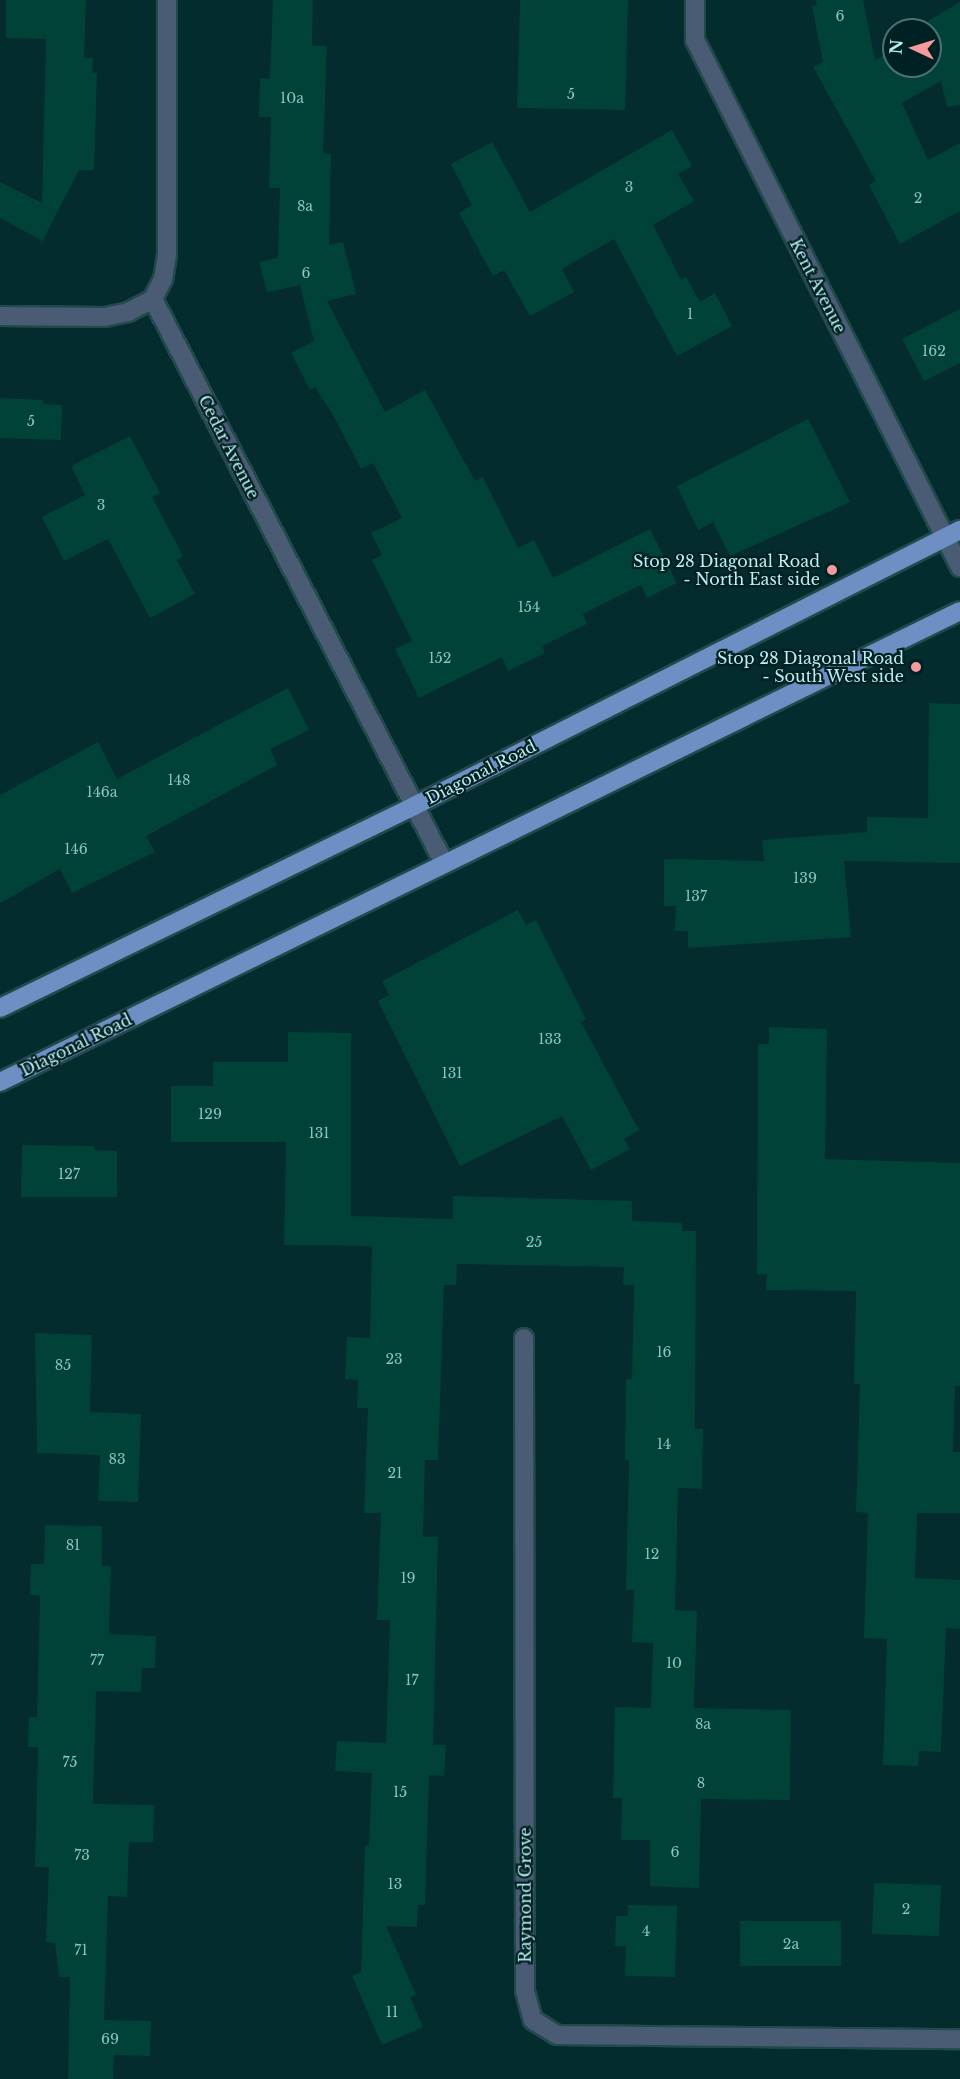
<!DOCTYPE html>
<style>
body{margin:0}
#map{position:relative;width:960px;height:2079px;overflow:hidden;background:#042b2d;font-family:"Libre Baskerville",serif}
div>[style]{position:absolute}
.building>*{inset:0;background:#004238}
.roads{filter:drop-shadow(2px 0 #214a4c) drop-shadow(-2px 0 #214a4c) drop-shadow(0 2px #214a4c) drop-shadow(0 -2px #214a4c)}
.minor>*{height:18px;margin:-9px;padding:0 9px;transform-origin:9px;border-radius:9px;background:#4a5b74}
.major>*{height:18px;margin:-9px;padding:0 9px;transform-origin:9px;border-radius:9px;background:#6e8fc4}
.dots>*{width:16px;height:16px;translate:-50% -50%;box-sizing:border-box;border:3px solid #002123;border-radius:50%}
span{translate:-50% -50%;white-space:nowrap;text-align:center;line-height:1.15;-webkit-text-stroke:4.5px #002123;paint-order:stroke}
.number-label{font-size:14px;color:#8cc2c1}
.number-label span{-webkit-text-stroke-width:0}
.street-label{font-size:16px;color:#baedef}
.poi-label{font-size:16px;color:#baedef}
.right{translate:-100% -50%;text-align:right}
.north{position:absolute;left:882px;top:18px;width:60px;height:60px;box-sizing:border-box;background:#002123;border:2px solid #4a7375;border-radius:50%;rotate:274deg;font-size:16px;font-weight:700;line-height:24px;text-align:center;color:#baedef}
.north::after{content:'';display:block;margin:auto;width:21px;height:27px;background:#f59b9b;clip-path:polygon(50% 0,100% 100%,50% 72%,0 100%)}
</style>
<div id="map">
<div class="building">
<i style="clip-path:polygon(6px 0,86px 0,84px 58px,93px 58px,92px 73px,97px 72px,94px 170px,79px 170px,41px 244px,41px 240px,0 218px,0 182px,42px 203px,46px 39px,6px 38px)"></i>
<i style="clip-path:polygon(273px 0,313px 0,312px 46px,327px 46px,323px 153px,331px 154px,329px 245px,343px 242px,356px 294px,327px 301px,385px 412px,425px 390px,475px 481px,483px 477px,518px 548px,534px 540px,553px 578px,650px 529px,677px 583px,647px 598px,641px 585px,583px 614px,587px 624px,542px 646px,545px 653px,508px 671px,502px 657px,419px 698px,395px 649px,412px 641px,372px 560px,382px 555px,371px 533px,402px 518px,373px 463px,361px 469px,332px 413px,315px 387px,310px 390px,291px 353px,314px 341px,300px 285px,267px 292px,259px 262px,278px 258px,280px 188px,269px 188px,271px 117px,259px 117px,260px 78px,270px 79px)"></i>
<i style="clip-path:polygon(520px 0,628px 0,625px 110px,517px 108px)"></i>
<i style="clip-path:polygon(816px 0,863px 0,875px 60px,894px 50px,894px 66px,930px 66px,928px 21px,960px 2px,960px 105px,947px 107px,941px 81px,902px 103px,928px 160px,960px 143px,960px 211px,900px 244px,869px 185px,876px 181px,813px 67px,823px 62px,812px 6px,817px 5px)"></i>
<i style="clip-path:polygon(672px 130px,692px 166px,678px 174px,694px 201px,653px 225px,681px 280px,686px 277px,700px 302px,715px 293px,732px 326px,677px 356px,614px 239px,562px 269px,574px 292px,530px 316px,504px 270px,493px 276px,459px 213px,472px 205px,451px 164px,492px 142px,530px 212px)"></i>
<i style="clip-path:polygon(960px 309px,960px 363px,924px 381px,902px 339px)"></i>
<i style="clip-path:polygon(0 398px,43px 400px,43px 404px,62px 405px,61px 440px,0 438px)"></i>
<i style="clip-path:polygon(808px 419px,850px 502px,730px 556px,713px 522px,698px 530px,677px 486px)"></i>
<i style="clip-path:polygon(130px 436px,160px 493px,152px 497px,183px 556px,177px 560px,195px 594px,150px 618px,108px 539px,64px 561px,42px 517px,85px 495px,71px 466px)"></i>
<i style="clip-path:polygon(288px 688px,309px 730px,270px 749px,277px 765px,146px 836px,155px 852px,72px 893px,60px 869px,0 903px,0 795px,98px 742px,117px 779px)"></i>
<i style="clip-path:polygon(929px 703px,960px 704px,960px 863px,844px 861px,851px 937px,688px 948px,688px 931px,675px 931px,676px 906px,664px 906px,664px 859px,764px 861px,762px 840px,867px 832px,867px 817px,928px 818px)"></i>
<i style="clip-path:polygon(518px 910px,526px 925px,536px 920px,586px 1019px,581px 1022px,639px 1130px,624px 1139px,630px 1149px,591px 1170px,562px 1116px,460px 1166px,378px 1001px,389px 995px,382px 981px)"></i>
<i style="clip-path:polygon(769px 1027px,827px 1029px,825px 1159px,960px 1163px,960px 1386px,955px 1386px,953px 1452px,960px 1452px,960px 1513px,917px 1513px,915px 1578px,960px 1580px,960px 1629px,946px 1628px,941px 1752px,919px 1751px,918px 1766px,883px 1765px,887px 1639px,864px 1638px,868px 1513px,856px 1512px,860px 1384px,854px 1384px,856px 1291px,766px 1290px,767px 1274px,757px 1274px,758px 1044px,769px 1044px)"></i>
<i style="clip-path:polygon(288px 1032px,351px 1033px,351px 1216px,453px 1219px,453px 1196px,632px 1201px,632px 1221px,682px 1223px,682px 1231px,696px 1231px,695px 1429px,703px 1429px,702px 1489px,678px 1488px,675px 1610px,697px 1611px,694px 1708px,791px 1710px,790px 1800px,701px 1799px,699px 1888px,650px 1886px,650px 1840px,621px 1840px,622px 1798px,613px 1798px,615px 1707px,651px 1708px,653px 1643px,632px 1642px,634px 1590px,626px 1590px,629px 1460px,625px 1460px,626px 1379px,632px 1379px,634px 1285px,623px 1285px,624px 1267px,457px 1264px,456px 1285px,444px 1285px,438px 1460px,425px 1460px,423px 1537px,438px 1537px,433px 1745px,446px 1745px,444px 1776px,429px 1775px,425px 1905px,418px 1905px,417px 1927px,386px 1926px,416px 1995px,410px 1997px,423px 2027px,382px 2045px,352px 1976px,361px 1972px,365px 1846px,369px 1846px,372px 1773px,335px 1771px,337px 1741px,386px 1743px,390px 1620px,377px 1620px,381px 1513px,364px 1513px,368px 1408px,357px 1408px,358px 1380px,345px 1379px,347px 1337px,370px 1338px,372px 1246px,284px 1245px,286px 1142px,171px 1142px,171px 1086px,213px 1086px,213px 1062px,288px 1062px)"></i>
<i style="clip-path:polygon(22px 1145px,94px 1146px,94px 1150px,117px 1151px,117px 1197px,21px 1197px)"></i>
<i style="clip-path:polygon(35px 1333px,92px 1335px,90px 1412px,141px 1414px,138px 1502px,98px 1501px,100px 1455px,37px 1453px)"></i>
<i style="clip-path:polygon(45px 1525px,102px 1526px,102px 1566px,111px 1566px,109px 1634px,156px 1636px,155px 1668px,142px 1668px,141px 1692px,96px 1691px,93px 1804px,154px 1805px,153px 1842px,129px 1842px,127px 1897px,108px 1896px,104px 2020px,151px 2021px,150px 2056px,114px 2055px,113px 2079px,68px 2079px,70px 1977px,59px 1977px,55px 1943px,46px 1942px,49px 1867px,35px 1867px,38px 1747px,28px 1747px,29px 1717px,37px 1717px,40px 1596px,30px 1595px,31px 1564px,44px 1564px)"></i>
<i style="clip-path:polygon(874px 1883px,941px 1885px,939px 1936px,872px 1934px)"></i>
<i style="clip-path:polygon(628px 1905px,677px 1906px,675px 1977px,625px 1976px,626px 1946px,615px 1946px,616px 1916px,628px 1916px)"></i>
<i style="clip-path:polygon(740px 1921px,841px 1921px,841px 1966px,740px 1966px)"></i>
</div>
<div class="roads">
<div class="minor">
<i style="left:167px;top:0;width:255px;rotate:90deg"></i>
<i style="left:167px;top:255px;width:24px;rotate:99deg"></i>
<i style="left:163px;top:279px;width:22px;rotate:117deg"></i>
<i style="left:153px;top:299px;width:635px;rotate:62.71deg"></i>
<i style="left:695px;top:0;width:40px;rotate:90deg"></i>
<i style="left:695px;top:40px;width:590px;rotate:63.3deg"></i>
<i style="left:0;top:316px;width:105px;rotate:0.5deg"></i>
<i style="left:105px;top:317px;width:24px;rotate:-12deg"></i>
<i style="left:128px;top:312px;width:28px;rotate:-27deg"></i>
<i style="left:524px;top:1338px;width:653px;rotate:89.91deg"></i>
<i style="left:525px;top:1991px;width:30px;rotate:75deg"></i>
<i style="left:533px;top:2020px;width:28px;rotate:32deg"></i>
<i style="left:557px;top:2035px;width:403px;rotate:0.6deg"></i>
</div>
<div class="major">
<i style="left:0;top:1008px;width:461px;rotate:-26deg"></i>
<i style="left:414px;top:806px;width:612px;rotate:-26.82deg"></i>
<i style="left:0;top:1082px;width:1069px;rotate:-26.13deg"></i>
</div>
</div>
<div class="dots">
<i style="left:832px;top:570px;background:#f59b9b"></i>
<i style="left:916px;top:667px;background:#f59b9b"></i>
</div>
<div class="number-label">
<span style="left:840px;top:16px">6</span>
<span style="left:571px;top:94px">5</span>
<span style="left:292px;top:98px">10a</span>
<span style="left:629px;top:187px">3</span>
<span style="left:918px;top:198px">2</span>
<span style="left:305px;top:206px">8a</span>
<span style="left:306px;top:273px">6</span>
<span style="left:690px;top:314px">1</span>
<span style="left:934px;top:351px">162</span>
<span style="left:31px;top:421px">5</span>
<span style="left:101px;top:505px">3</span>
<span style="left:529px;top:607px">154</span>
<span style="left:440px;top:658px">152</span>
<span style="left:179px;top:780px">148</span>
<span style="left:102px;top:792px">146a</span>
<span style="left:76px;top:849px">146</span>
<span style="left:805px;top:878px">139</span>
<span style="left:696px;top:896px">137</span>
<span style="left:550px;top:1039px">133</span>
<span style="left:452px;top:1073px">131</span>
<span style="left:210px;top:1114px">129</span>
<span style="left:319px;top:1133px">131</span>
<span style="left:69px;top:1174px">127</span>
<span style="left:534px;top:1242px">25</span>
<span style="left:664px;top:1352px">16</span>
<span style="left:394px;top:1359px">23</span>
<span style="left:63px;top:1365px">85</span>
<span style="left:664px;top:1444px">14</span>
<span style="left:117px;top:1459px">83</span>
<span style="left:395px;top:1473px">21</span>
<span style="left:73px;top:1545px">81</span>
<span style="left:652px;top:1554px">12</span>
<span style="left:408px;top:1578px">19</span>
<span style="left:97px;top:1660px">77</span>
<span style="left:674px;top:1663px">10</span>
<span style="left:412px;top:1680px">17</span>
<span style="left:703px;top:1724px">8a</span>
<span style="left:70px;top:1762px">75</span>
<span style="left:701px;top:1783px">8</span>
<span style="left:400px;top:1792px">15</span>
<span style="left:675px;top:1852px">6</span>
<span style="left:82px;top:1855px">73</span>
<span style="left:395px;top:1884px">13</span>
<span style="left:906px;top:1909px">2</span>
<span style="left:646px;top:1931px">4</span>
<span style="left:791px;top:1944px">2a</span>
<span style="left:81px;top:1950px">71</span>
<span style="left:392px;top:2012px">11</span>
<span style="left:110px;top:2039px">69</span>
</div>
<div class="street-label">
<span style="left:818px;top:286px;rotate:63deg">Kent Avenue</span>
<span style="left:229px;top:447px;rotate:63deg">Cedar Avenue</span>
<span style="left:481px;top:772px;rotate:-27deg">Diagonal Road</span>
<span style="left:76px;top:1045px;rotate:-26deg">Diagonal Road</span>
<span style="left:525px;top:1895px;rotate:-90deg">Raymond Grove</span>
</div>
<div class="poi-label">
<span class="right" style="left:820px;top:570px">Stop 28 Diagonal Road<br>- North East side</span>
<span class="right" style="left:904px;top:667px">Stop 28 Diagonal Road<br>- South West side</span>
</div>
<div class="north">N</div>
</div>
